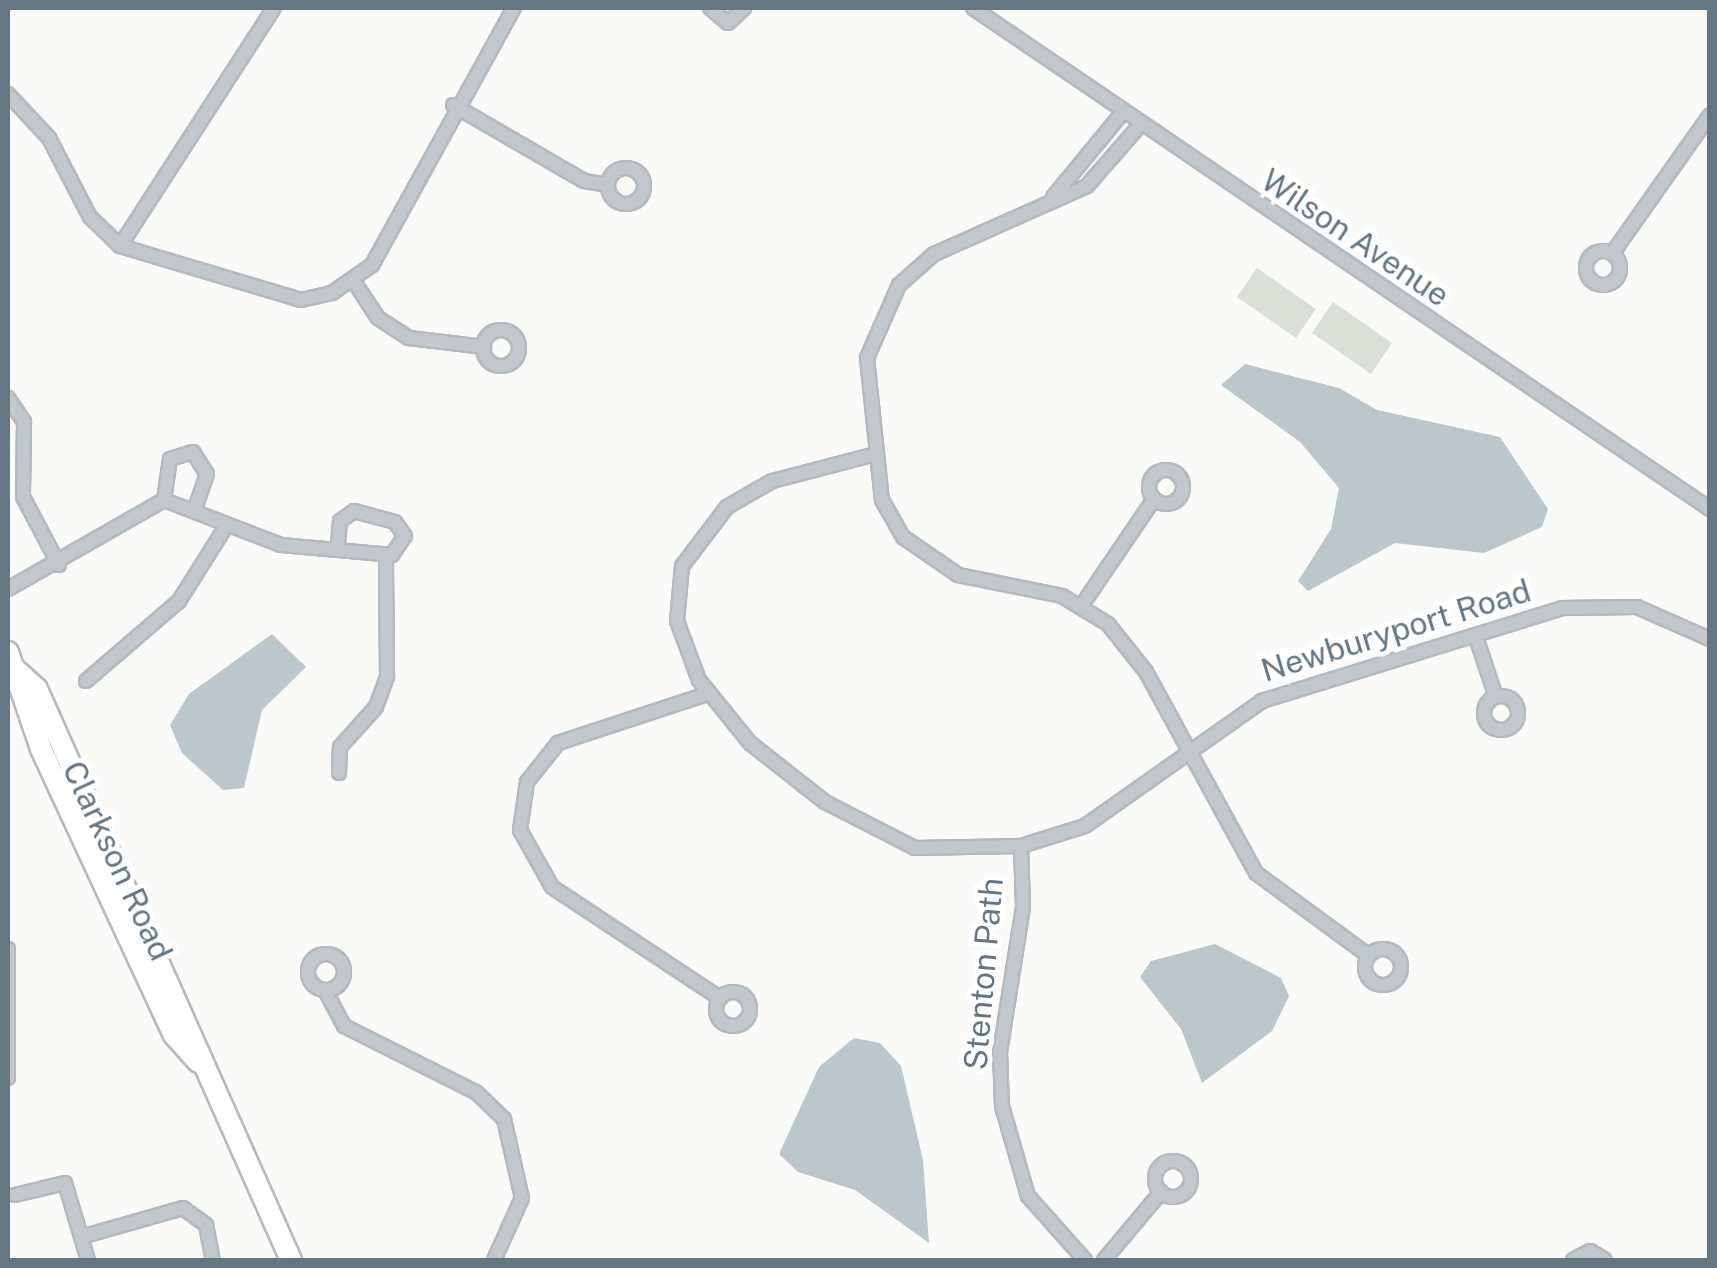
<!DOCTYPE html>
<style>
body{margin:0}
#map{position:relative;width:1717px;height:1268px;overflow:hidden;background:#fafaf8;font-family:"Public Sans",sans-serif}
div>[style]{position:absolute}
.green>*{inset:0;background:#dadfd7}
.water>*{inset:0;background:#bbc7cb}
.roads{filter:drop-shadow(2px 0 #b5babe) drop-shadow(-2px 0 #b5babe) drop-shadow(0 2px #b5babe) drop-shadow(0 -2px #b5babe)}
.street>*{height:12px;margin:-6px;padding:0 6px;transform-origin:6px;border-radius:6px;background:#c3c8cc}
.street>.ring{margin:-6px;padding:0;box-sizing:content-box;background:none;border:12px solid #c3c8cc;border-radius:50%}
.primary>*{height:20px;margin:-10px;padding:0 10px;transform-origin:10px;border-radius:10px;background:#fff}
span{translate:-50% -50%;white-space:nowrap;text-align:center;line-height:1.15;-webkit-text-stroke:10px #fff;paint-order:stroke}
.street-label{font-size:32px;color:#657683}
.frame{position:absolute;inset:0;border:10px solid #657683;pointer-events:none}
</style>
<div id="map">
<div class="green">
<i style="clip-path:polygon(1257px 268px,1316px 309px,1296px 338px,1237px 297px)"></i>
<i style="clip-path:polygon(1333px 302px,1392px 343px,1371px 374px,1312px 333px)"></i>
</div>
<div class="water">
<i style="clip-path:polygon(1245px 364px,1339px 388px,1377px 410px,1500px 437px,1548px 509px,1542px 527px,1484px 553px,1395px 543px,1308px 591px,1298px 581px,1331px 529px,1339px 488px,1300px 442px,1221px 385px)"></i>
<i style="clip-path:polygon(272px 634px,306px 667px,262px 710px,244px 788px,223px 790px,182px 753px,170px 725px,189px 694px)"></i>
<i style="clip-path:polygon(1215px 944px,1281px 978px,1289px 996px,1272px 1031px,1202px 1083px,1181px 1029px,1140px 977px,1151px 961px)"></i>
<i style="clip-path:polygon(854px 1038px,880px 1043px,901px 1066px,923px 1160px,929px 1243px,855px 1190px,798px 1172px,779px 1154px,819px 1067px)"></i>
</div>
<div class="roads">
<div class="street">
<i style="left:710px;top:8px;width:23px;rotate:40deg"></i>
<i style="left:728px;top:23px;width:22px;rotate:-43deg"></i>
<i style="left:973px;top:8px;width:891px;rotate:34.21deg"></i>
<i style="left:8px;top:94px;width:60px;rotate:47deg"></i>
<i style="left:49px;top:138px;width:89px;rotate:62.6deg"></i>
<i style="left:90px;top:217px;width:42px;rotate:44deg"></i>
<i style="left:120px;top:246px;width:189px;rotate:16.6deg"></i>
<i style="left:301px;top:300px;width:32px;rotate:-13deg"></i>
<i style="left:332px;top:293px;width:49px;rotate:-35deg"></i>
<i style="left:372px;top:265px;width:294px;rotate:-61.1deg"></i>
<i style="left:453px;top:105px;width:151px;rotate:30.1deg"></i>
<i style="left:584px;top:181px;width:24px;rotate:9deg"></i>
<i style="left:1141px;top:124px;width:82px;rotate:131.1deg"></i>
<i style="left:1087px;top:186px;width:167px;rotate:156deg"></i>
<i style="left:934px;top:254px;width:47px;rotate:138.5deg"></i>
<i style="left:899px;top:285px;width:80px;rotate:113.7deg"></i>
<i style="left:867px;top:358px;width:143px;rotate:84deg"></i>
<i style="left:882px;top:500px;width:43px;rotate:60.4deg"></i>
<i style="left:903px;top:537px;width:67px;rotate:34.6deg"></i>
<i style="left:958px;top:575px;width:106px;rotate:11.4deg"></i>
<i style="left:1062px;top:596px;width:54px;rotate:31.3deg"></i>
<i style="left:1108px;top:624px;width:61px;rotate:51.6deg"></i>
<i style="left:1146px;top:672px;width:229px;rotate:61.3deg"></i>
<i style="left:1256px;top:873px;width:140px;rotate:36.3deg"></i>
<i class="ring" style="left:608px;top:168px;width:24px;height:24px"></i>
<i style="left:1053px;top:197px;width:110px;rotate:-50.5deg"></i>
<i style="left:120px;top:246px;width:283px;rotate:-57.1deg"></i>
<i class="ring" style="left:1586px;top:251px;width:22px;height:22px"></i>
<i style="left:1614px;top:251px;width:166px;rotate:-54.8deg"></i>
<i style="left:353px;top:280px;width:45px;rotate:56.7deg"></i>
<i style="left:378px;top:318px;width:37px;rotate:33deg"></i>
<i style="left:409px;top:338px;width:76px;rotate:6.8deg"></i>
<i class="ring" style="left:483px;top:330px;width:24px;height:24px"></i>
<i style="left:8px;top:398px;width:29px;rotate:56deg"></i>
<i style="left:24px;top:422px;width:75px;rotate:90.8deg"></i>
<i style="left:23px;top:497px;width:77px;rotate:62.1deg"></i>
<i style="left:872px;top:455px;width:103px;rotate:165.4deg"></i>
<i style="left:772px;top:481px;width:52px;rotate:150deg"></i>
<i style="left:727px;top:507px;width:74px;rotate:127.3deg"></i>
<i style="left:682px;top:566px;width:55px;rotate:95.2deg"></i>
<i style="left:677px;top:621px;width:63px;rotate:69.6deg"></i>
<i style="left:699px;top:680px;width:81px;rotate:51deg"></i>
<i style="left:750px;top:743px;width:95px;rotate:38.2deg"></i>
<i style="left:825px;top:802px;width:101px;rotate:27.1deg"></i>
<i style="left:915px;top:848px;width:106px;rotate:-1.1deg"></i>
<i style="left:1021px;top:846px;width:67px;rotate:-17.4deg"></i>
<i style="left:1085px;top:826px;width:217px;rotate:-35.2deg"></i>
<i style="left:1262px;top:701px;width:314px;rotate:-17.2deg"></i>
<i style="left:1562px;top:608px;width:75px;rotate:-0.8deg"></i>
<i style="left:1637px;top:607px;width:80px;rotate:23.7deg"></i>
<i class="ring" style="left:1149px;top:470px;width:22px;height:22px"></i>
<i style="left:164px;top:500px;width:41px;rotate:-81.7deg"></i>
<i style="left:170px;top:459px;width:24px;rotate:-17deg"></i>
<i style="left:193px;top:452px;width:26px;rotate:58deg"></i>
<i style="left:207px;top:474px;width:39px;rotate:109deg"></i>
<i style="left:8px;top:589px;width:180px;rotate:-29.7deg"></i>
<i style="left:164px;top:500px;width:125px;rotate:21deg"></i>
<i style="left:281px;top:545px;width:111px;rotate:5.1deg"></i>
<i style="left:392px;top:555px;width:23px;rotate:-56deg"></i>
<i style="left:405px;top:536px;width:17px;rotate:-126deg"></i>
<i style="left:395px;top:522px;width:42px;rotate:-165deg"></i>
<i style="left:354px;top:511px;width:17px;rotate:144deg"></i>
<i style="left:340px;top:521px;width:24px;rotate:95deg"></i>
<i style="left:1082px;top:605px;width:128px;rotate:-55.8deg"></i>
<i style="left:1476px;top:637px;width:63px;rotate:71.6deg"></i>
<i style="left:86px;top:681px;width:123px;rotate:-40.7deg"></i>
<i style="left:179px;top:601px;width:86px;rotate:-57.8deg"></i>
<i style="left:707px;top:694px;width:157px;rotate:161.8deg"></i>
<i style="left:558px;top:743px;width:50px;rotate:128.5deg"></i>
<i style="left:527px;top:782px;width:49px;rotate:98.3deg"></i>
<i style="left:520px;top:830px;width:65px;rotate:60.7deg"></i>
<i style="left:552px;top:887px;width:201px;rotate:33.5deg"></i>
<i class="ring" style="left:1484px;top:696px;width:22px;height:22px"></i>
<i style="left:339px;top:773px;width:26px;rotate:-88deg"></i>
<i style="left:340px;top:747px;width:54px;rotate:-48deg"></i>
<i style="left:376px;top:707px;width:33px;rotate:-70deg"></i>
<i style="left:387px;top:676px;width:121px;rotate:-90.5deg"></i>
<i style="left:1021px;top:846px;width:61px;rotate:88.1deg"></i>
<i style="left:1023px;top:907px;width:147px;rotate:99deg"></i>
<i style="left:1000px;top:1052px;width:54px;rotate:87.9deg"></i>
<i style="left:1002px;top:1106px;width:94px;rotate:73.9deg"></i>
<i style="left:1028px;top:1196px;width:86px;rotate:48.3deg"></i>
<i style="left:8px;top:949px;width:129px;rotate:90deg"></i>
<i class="ring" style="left:1365px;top:949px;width:24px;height:24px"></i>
<i class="ring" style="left:308px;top:954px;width:24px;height:24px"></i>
<i style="left:325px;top:990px;width:41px;rotate:62.2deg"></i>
<i style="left:344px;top:1026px;width:149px;rotate:26.7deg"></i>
<i style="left:477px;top:1093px;width:37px;rotate:44deg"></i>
<i style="left:504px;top:1119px;width:81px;rotate:77.2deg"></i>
<i style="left:522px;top:1198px;width:68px;rotate:114.3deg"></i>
<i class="ring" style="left:716px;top:992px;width:22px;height:22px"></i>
<i class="ring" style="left:1155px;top:1161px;width:24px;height:24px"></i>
<i style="left:15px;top:1195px;width:51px;rotate:-13.5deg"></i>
<i style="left:65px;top:1183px;width:80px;rotate:73.4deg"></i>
<i style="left:81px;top:1237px;width:106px;rotate:-15.9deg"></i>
<i style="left:183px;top:1208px;width:29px;rotate:36deg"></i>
<i style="left:206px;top:1225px;width:36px;rotate:79deg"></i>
<i style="left:1104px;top:1260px;width:89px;rotate:-50deg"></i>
<i style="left:1573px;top:1260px;width:19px;rotate:-28deg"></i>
<i style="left:1590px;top:1251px;width:17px;rotate:31deg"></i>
</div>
<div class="primary">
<i style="left:8px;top:652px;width:102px;rotate:71.2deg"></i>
<i style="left:41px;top:749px;width:315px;rotate:65.1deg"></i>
<i style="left:174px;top:1035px;width:36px;rotate:48deg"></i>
<i style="left:16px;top:670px;width:28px;rotate:42deg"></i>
<i style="left:37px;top:689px;width:625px;rotate:66.02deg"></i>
</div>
</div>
<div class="street-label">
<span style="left:1355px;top:238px;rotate:34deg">Wilson Avenue</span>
<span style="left:1396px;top:631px;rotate:-17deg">Newburyport Road</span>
<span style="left:117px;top:861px;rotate:65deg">Clarkson Road</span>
<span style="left:984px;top:974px;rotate:-85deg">Stenton Path</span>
</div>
<div class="frame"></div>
</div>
